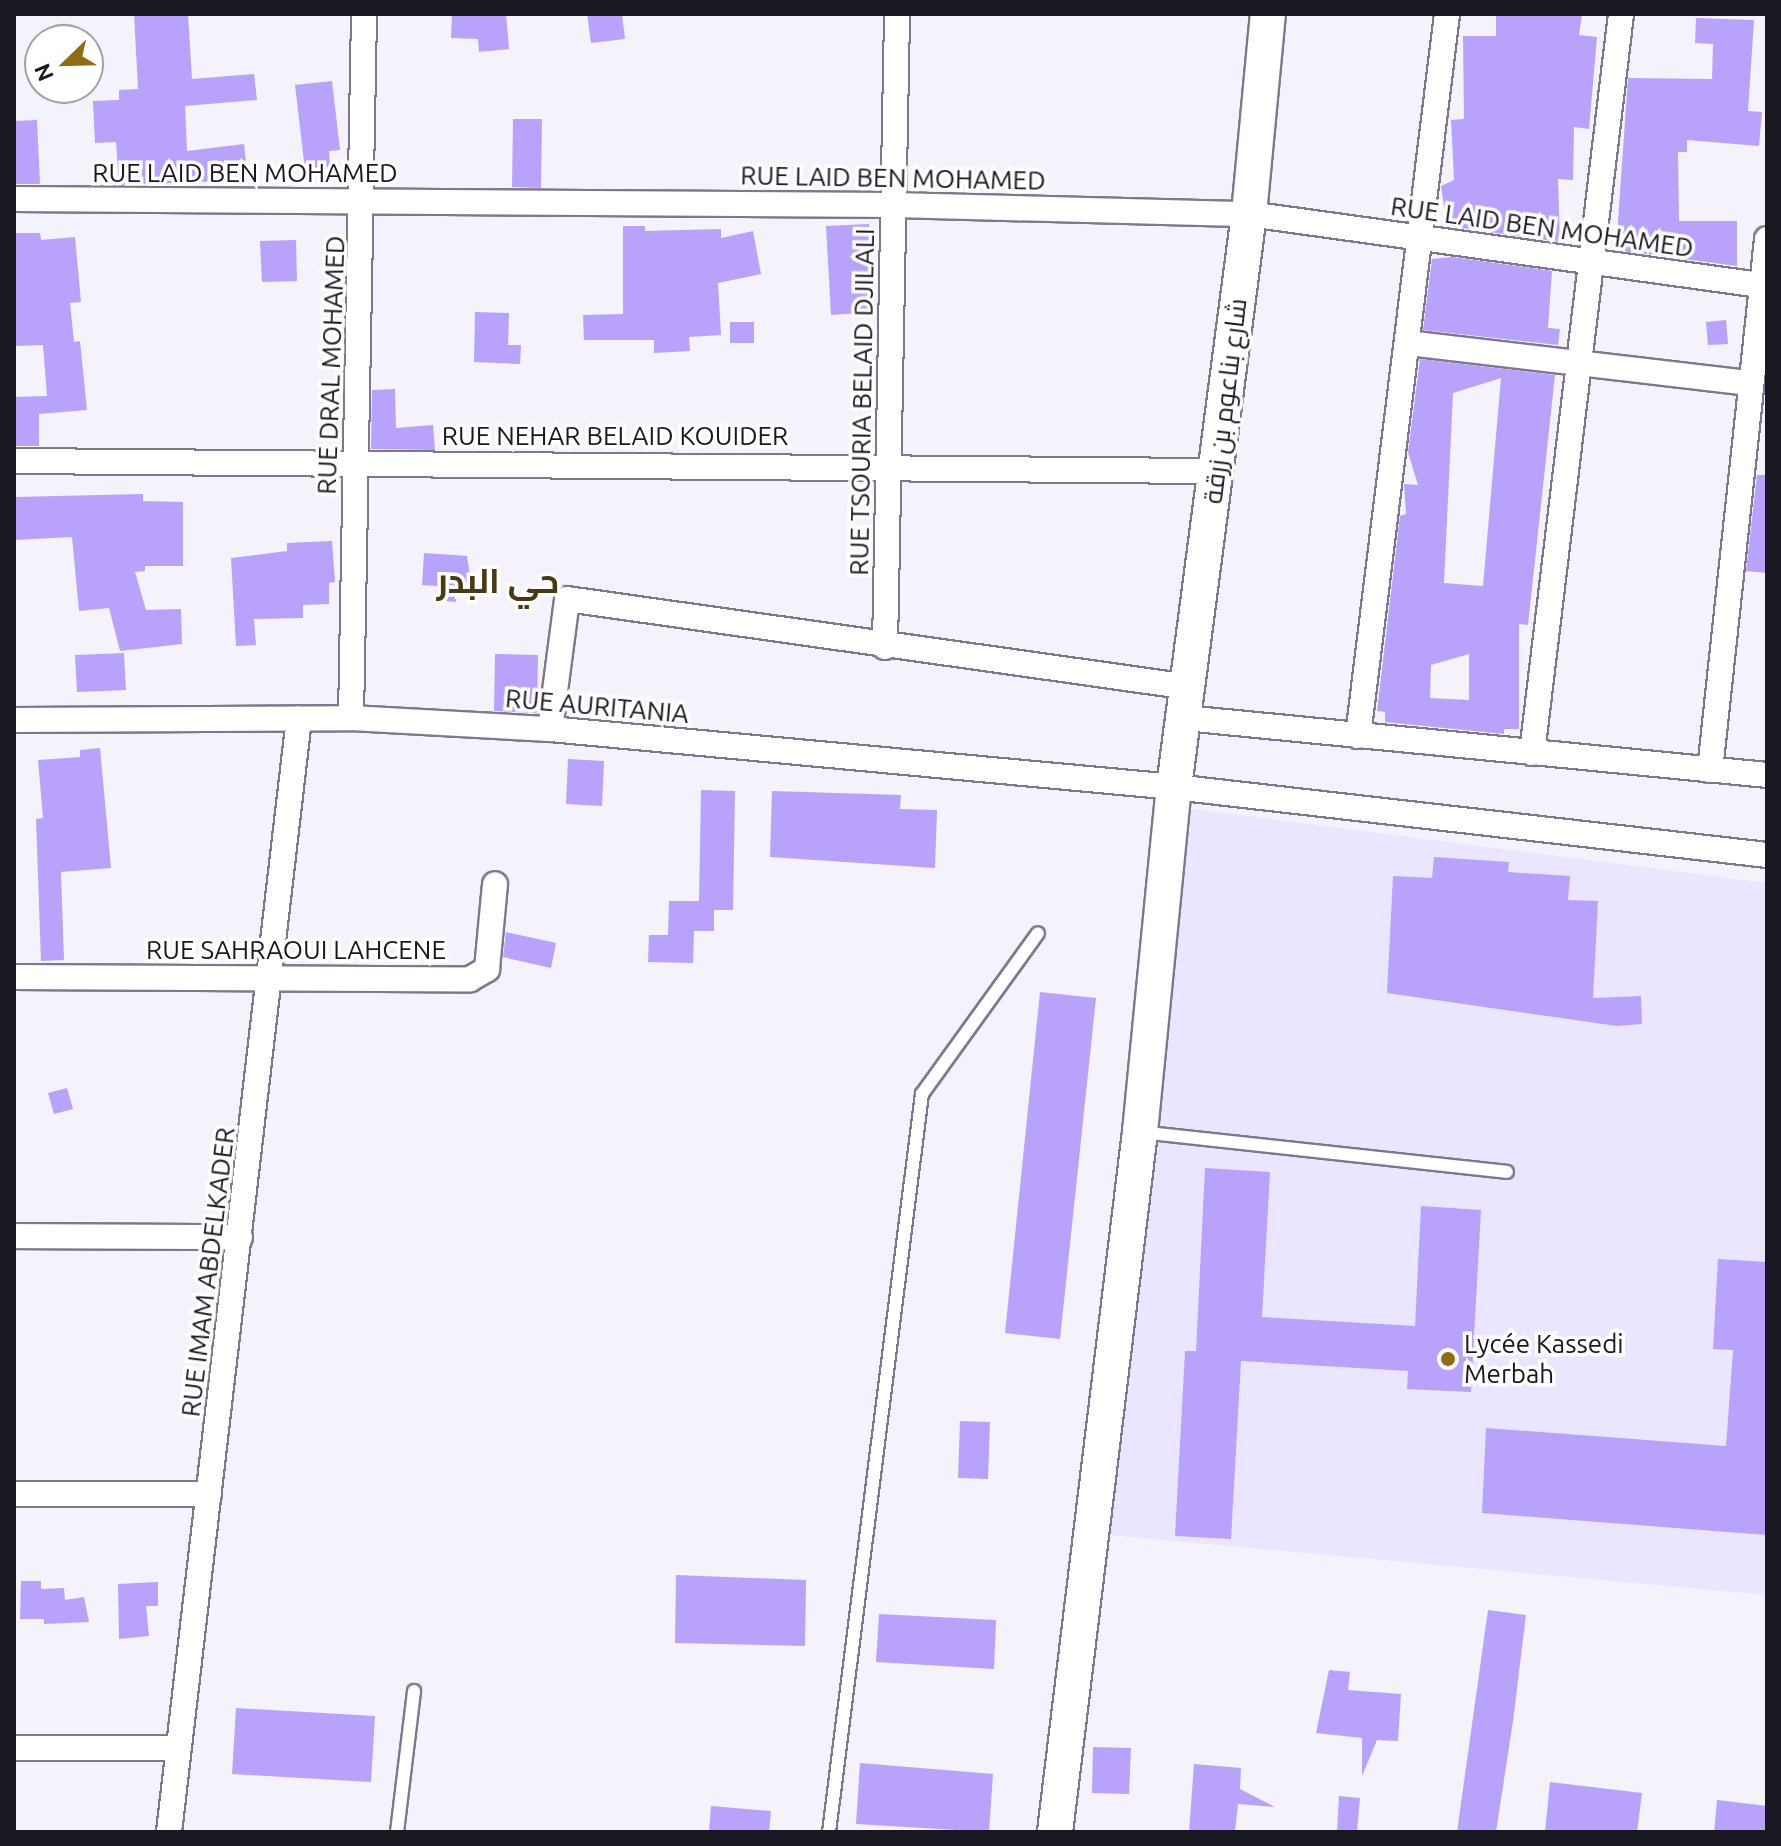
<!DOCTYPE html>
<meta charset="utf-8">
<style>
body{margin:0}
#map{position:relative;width:1781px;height:1846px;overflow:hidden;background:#f4f2fb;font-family:Ubuntu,Cairo,sans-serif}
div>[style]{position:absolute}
.built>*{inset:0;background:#ebe6ff}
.building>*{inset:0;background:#b9a2fc}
.roads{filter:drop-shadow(2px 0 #7d788e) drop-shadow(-2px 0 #7d788e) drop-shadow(0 2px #7d788e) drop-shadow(0 -2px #7d788e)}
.lane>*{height:12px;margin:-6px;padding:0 6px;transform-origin:6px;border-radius:6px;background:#fff}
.street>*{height:24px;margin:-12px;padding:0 12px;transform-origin:12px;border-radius:12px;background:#fff}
.secondary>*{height:34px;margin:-17px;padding:0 17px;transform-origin:17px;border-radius:17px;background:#fff}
.dots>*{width:22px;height:22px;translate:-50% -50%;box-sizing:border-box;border:4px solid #fff;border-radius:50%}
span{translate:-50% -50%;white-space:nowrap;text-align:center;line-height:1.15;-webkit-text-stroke:7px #fff;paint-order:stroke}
.street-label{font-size:26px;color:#191720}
.poi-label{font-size:26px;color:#191720}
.left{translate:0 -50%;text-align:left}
.district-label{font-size:34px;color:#4a3911;font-weight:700}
.frame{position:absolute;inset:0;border:16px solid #191720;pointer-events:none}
.north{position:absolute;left:24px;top:24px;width:80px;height:80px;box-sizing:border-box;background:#fff;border:2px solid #a3a2a6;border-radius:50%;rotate:247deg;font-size:22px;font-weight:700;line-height:32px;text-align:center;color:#191720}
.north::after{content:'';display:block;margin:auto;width:28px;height:36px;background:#8f6c10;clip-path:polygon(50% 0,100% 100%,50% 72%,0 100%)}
</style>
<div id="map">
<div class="built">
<i style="clip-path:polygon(1192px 809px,1767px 883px,1767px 1595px,1108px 1535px)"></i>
</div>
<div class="building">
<i style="clip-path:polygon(134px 14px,188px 14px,192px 79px,254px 74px,257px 100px,185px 106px,187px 151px,244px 144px,248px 180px,119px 185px,116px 142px,95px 143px,93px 101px,119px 100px,119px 90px,138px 89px)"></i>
<i style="clip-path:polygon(452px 14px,506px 14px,509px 49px,479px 52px,478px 39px,451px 38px)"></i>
<i style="clip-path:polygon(587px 14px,622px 14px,625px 39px,591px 43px)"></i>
<i style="clip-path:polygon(1496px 14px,1582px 14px,1579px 35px,1597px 37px,1589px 129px,1574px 127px,1573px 180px,1558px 179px,1560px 242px,1447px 226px,1441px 186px,1454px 180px,1451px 120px,1464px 119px,1463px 36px,1496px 36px)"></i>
<i style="clip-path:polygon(1696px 18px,1754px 20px,1748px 111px,1762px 112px,1759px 146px,1687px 140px,1687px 152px,1678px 152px,1679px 221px,1737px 221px,1737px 266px,1616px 250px,1628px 78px,1712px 79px,1713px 44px,1695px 43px)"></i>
<i style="clip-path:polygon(332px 81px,340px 150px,329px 151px,330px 167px,305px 170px,295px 85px)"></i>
<i style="clip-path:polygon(513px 119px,542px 119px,541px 188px,512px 187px)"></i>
<i style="clip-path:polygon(37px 120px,40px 184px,14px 184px,14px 121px)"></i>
<i style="clip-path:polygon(869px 224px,875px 312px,831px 315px,826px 226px)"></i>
<i style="clip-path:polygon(623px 226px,645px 226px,645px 231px,721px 229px,721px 238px,753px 231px,761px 274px,718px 283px,721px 335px,689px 337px,690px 351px,654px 353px,654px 340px,584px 340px,583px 315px,623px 314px)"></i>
<i style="clip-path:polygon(14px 233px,40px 233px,41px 240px,75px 237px,81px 302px,70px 303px,74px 342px,80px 341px,87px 410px,39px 414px,39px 446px,14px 446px,14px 397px,47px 396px,43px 345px,14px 346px)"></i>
<i style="clip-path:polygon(296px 240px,297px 281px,262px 282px,260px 241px)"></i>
<i style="clip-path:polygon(1452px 257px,1552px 271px,1548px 328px,1560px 329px,1558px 345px,1423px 330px,1432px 259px)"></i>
<i style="clip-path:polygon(475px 312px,509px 313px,508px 345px,521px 345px,520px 364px,474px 362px)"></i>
<i style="clip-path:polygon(1726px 320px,1728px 344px,1708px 345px,1706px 322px)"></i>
<i style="clip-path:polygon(730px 322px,754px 322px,754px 343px,730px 343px)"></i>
<i style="clip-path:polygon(evenodd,1420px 359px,1555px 375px,1528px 625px,1519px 624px,1519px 729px,1504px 729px,1504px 734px,1385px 722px,1385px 712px,1377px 711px,1400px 516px,1406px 514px,1404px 484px,1418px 485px,1408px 452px,1420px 359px,1501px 378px,1483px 586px,1444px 583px,1453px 393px,1501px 378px,1420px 359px,1469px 654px,1469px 700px,1430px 698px,1431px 665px,1469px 654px)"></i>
<i style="clip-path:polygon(395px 389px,396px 428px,433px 425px,435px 450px,371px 449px,372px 390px)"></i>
<i style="clip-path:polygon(1757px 475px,1767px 475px,1767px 573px,1746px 571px)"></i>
<i style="clip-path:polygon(143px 494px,143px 501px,183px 502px,183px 566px,145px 566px,145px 571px,135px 572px,146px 610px,181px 609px,182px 644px,120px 651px,109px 608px,79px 611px,72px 537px,14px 540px,14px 497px)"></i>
<i style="clip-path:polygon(332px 541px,335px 582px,329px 583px,329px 604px,303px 605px,303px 618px,254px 619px,256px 645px,236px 646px,231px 558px,287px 551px,287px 543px)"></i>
<i style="clip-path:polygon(424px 553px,467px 556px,471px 582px,457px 585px,456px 602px,437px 600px,438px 586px,422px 585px)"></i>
<i style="clip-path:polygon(124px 653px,126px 690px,77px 692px,75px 655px)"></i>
<i style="clip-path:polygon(495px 654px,538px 655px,537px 713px,494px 711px)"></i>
<i style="clip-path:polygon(100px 748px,111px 868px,61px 872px,64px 960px,41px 961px,36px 819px,43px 818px,38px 760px,80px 757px,80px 750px)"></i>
<i style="clip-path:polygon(568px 759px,604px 761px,602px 806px,566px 804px)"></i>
<i style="clip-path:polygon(701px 790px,735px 791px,733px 910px,714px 910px,714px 931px,694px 931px,693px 963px,648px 962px,649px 935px,668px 935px,669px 901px,699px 901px)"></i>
<i style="clip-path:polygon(772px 791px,901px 795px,900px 809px,937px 810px,935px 868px,770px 857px)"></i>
<i style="clip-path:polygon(1434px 857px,1509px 862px,1508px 872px,1570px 876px,1568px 900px,1598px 901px,1593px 998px,1641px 996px,1642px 1024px,1617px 1026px,1387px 993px,1393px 876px,1432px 878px)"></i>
<i style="clip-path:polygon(506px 932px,556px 943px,551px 968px,503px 957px)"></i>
<i style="clip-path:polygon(1040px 992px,1096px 998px,1060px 1339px,1005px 1333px)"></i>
<i style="clip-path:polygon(67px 1088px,73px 1109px,54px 1114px,48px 1093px)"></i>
<i style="clip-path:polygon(1205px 1168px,1270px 1172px,1262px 1317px,1415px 1326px,1421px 1206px,1481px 1210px,1471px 1392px,1407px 1389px,1408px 1371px,1241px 1361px,1231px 1539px,1175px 1536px,1185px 1351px,1196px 1351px)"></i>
<i style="clip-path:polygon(1718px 1259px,1767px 1262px,1766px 1535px,1482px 1513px,1486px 1428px,1726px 1446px,1733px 1350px,1713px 1349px)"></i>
<i style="clip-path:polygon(960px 1421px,990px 1422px,988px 1479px,958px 1478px)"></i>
<i style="clip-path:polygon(676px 1575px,806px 1580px,805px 1646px,675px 1643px)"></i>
<i style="clip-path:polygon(21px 1581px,41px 1581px,41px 1589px,64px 1588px,65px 1600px,84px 1597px,89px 1622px,44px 1624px,44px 1619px,20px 1619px)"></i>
<i style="clip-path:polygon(158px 1582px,158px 1606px,146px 1606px,149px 1636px,119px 1639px,118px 1584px)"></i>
<i style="clip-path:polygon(1488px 1610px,1526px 1615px,1513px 1721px,1496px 1832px,1457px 1832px)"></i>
<i style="clip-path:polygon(879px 1614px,996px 1620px,994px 1669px,876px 1662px)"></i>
<i style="clip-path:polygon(1329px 1670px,1350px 1672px,1348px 1690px,1401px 1694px,1398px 1741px,1377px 1740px,1362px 1776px,1362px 1738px,1316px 1733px)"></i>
<i style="clip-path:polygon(236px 1708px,375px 1716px,371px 1782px,232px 1774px)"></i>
<i style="clip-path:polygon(1093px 1747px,1131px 1748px,1129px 1794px,1092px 1793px)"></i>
<i style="clip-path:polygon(860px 1763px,993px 1774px,989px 1832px,856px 1824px)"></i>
<i style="clip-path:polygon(1194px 1764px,1241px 1768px,1240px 1789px,1275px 1807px,1238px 1804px,1235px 1832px,1189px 1832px)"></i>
<i style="clip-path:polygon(1550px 1782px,1642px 1793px,1637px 1832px,1545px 1832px)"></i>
<i style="clip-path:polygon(1339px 1796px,1360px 1798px,1357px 1832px,1337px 1832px)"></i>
<i style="clip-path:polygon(1717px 1800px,1767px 1806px,1767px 1832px,1714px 1832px)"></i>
<i style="clip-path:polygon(711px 1806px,771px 1811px,769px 1832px,709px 1832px)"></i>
</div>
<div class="roads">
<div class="lane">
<i style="left:1140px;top:1132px;width:369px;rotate:6.2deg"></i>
<i style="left:397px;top:1832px;width:142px;rotate:-83.1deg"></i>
<i style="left:829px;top:1832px;width:744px;rotate:-82.82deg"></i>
<i style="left:922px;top:1094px;width:198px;rotate:-54.2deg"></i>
</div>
<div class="street">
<i style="left:14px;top:199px;width:880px;rotate:0.39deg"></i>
<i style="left:894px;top:205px;width:355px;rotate:1.5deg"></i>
<i style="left:1249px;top:214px;width:523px;rotate:7.91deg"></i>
<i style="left:1408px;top:343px;width:345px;rotate:6.7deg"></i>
<i style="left:14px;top:461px;width:1202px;rotate:0.48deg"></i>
<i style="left:885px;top:647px;width:633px;rotate:-88.91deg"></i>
<i style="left:351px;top:718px;width:704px;rotate:-88.94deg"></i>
<i style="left:1185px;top:718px;width:585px;rotate:5.59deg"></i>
<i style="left:14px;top:720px;width:337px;rotate:-0.3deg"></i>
<i style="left:351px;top:718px;width:199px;rotate:3.2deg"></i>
<i style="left:550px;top:729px;width:627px;rotate:5.31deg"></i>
<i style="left:1174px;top:787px;width:597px;rotate:6.54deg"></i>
<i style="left:550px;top:729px;width:131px;rotate:-82.5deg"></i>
<i style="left:567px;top:599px;width:628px;rotate:8.05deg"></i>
<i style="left:1358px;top:736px;width:727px;rotate:-82.97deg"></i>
<i style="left:1532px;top:753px;width:744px;rotate:-83.13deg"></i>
<i style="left:1710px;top:770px;width:534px;rotate:-83.87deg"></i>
<i style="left:14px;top:977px;width:456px;rotate:0.3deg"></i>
<i style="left:470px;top:979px;width:20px;rotate:-30deg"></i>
<i style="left:487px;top:969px;width:85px;rotate:-84.6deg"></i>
<i style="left:14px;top:1236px;width:226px;rotate:0.3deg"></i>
<i style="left:14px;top:1494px;width:195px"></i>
<i style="left:14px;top:1748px;width:164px"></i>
<i style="left:169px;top:1832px;width:1121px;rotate:-83.34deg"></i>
</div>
<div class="secondary">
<i style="left:1055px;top:1832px;width:705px;rotate:-83.08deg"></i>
<i style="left:1140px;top:1132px;width:347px;rotate:-84.4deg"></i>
<i style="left:1174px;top:787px;width:578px;rotate:-82.54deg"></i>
<i style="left:1249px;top:214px;width:201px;rotate:-84.6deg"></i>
</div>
</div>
<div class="dots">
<i style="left:1448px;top:1359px;background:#8f6c10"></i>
</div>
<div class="street-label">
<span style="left:245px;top:173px">RUE LAID BEN MOHAMED</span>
<span style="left:893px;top:178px;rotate:1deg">RUE LAID BEN MOHAMED</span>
<span style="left:1542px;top:227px;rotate:8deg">RUE LAID BEN MOHAMED</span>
<span style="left:331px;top:365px;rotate:-88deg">RUE DRAL MOHAMED</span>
<span style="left:1225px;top:401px;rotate:-83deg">شارع بناعوم بن زرقة</span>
<span style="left:862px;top:402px;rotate:-89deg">RUE TSOURIA BELAID DJILALI</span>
<span style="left:615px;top:436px">RUE NEHAR BELAID KOUIDER</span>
<span style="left:597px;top:706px;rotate:5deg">RUE AURITANIA</span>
<span style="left:296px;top:950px">RUE SAHRAOUI LAHCENE</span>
<span style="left:208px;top:1272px;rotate:-83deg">RUE IMAM ABDELKADER</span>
</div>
<div class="poi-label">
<span class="left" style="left:1464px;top:1359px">Lycée Kassedi<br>Merbah</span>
</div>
<div class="district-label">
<span style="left:498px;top:581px">حي البدر</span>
</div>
<div class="frame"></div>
<div class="north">N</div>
</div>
